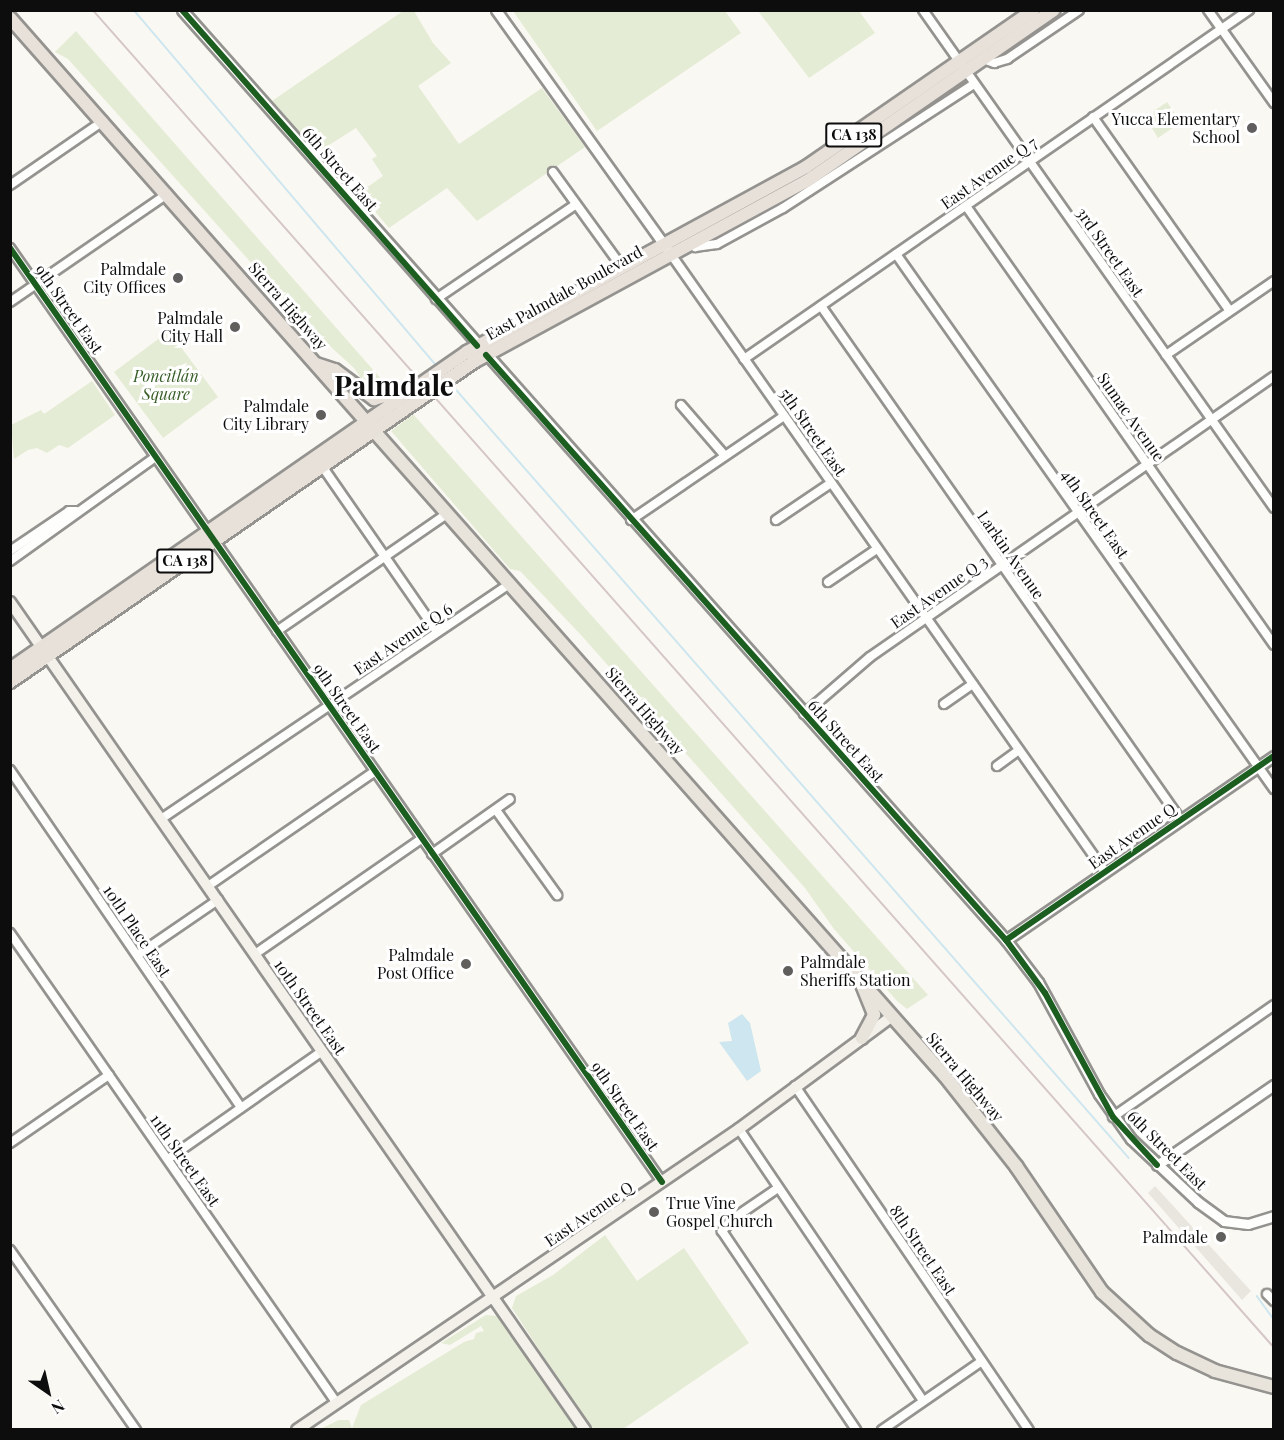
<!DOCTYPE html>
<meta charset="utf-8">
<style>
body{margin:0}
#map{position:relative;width:1284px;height:1440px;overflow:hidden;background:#faf8f2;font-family:"Playfair Display",serif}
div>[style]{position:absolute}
.green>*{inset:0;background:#e5ecd5}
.plaza>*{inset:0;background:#e9e6df}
.water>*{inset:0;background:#cde6ef}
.stream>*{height:1.5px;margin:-0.75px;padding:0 0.75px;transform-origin:0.75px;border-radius:0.75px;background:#cde6ef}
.roads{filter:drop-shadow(2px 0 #949390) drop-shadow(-2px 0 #949390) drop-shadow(0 2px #949390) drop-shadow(0 -2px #949390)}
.minor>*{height:8px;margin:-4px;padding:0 4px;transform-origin:4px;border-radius:4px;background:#fefefd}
.tertiary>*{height:9px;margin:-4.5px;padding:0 4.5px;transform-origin:4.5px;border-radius:4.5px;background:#fefefd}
.secondary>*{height:10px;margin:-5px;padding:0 5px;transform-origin:5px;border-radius:5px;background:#f3f1ea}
.primary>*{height:12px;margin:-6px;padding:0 6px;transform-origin:6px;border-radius:6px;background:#e9e4db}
.trunk>*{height:12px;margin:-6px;padding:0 6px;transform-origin:6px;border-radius:6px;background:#e8e1da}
.rail>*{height:1.5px;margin:-0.75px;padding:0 0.75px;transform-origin:0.75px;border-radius:0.75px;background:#d5c7c8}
.cycleway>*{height:6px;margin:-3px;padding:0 3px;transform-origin:3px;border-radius:3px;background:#1b5e20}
.dots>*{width:16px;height:16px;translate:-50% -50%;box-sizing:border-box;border:3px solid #fff;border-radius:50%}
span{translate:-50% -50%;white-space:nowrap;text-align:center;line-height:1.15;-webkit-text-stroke:6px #fff;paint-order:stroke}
.shield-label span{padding:2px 4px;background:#fff;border:2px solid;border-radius:4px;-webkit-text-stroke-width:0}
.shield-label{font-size:15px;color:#0d0d0d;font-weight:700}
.poi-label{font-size:16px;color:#0d0d0d}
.right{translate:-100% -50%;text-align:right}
.left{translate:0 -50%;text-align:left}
.street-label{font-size:16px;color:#0d0d0d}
.park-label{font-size:16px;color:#365d26;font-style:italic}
.town-label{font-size:28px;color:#0d0d0d;font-weight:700}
.frame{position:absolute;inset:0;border:12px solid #0d0d0d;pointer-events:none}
.north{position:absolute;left:18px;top:1362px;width:60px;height:60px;-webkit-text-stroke:4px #fff;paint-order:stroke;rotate:146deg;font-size:16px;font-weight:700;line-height:24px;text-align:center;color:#0d0d0d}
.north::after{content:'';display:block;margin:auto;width:21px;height:27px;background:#0d0d0d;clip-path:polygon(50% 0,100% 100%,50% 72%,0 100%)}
</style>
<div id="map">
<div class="green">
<i style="clip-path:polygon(403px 11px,414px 11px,433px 43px,451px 63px,418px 86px,459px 144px,542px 88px,585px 147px,477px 221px,447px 188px,389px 228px,359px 193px,383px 176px,372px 159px,377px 156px,356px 128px,318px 152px,272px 101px)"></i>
<i style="clip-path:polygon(513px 11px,725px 11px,741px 33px,597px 131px)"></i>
<i style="clip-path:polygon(758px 11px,859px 11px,875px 33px,809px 78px)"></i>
<i style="clip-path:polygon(76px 31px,389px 388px,381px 393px,369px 390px,354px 368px,308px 326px,68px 59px,55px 52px)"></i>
<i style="clip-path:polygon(1167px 102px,1181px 122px,1158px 138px,1145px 117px)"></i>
<i style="clip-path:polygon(169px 331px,218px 397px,163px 438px,114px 372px)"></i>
<i style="clip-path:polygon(92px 381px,115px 415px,68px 448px,59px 445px,47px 453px,37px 448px,28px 450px,14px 459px,11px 425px,41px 410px,44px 414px)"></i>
<i style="clip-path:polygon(413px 414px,928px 995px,907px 1009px,897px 1001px,834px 929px,805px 888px,581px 635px,520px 571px,510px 569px,391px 431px)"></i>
<i style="clip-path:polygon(605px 1235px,637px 1281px,684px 1248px,749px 1343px,623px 1429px,591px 1429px,512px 1308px,516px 1296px,553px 1275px)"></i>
<i style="clip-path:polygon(486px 1315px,498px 1316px,575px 1429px,320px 1429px,339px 1420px,349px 1420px,352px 1428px,361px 1405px,464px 1342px,474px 1339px,476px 1333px,484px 1331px,481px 1326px,450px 1345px,441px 1343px)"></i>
</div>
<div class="plaza">
<i style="clip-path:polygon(1155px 1186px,1251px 1291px,1242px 1300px,1148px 1193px)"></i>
</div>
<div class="water">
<i style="clip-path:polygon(742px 1014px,750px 1023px,761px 1071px,747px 1081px,719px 1042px,732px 1041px,728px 1023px)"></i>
</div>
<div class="stream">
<i style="left:134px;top:10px;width:465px;rotate:49.6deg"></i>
<i style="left:453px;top:386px;width:1026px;rotate:48.79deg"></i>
<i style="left:1257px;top:1296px;width:29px;rotate:54deg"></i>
</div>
<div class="roads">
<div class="minor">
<i style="left:923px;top:10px;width:609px;rotate:54.82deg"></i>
<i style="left:1208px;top:10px;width:114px;rotate:54.6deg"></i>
<i style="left:983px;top:59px;width:12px;rotate:20deg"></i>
<i style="left:994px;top:63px;width:14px;rotate:-17deg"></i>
<i style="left:1007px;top:59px;width:87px;rotate:-34.2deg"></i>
<i style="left:1093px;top:117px;width:237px;rotate:54.8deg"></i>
<i style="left:553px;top:172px;width:116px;rotate:54.1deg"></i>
<i style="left:10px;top:185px;width:113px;rotate:-34.5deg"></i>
<i style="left:966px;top:206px;width:536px;rotate:54.95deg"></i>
<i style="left:691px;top:243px;width:6px;rotate:45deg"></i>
<i style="left:695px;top:247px;width:22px;rotate:-8deg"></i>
<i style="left:717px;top:244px;width:75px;rotate:-28.6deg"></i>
<i style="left:783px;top:208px;width:228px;rotate:-33deg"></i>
<i style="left:10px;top:248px;width:1139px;rotate:55.08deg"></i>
<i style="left:670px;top:253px;width:757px;rotate:54.9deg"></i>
<i style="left:896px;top:254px;width:655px;rotate:54.76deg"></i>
<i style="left:436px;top:299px;width:168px;rotate:-34.1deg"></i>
<i style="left:10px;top:302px;width:191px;rotate:-34.5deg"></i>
<i style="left:821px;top:306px;width:626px;rotate:55.02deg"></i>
<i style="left:1166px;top:355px;width:131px;rotate:-34.4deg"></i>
<i style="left:744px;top:359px;width:614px;rotate:-34.65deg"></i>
<i style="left:681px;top:405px;width:67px;rotate:49.2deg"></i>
<i style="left:322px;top:466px;width:202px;rotate:55.3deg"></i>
<i style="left:631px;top:520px;width:185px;rotate:-34.2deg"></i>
<i style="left:776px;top:520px;width:66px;rotate:-33.9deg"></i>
<i style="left:10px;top:551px;width:71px;rotate:-34.1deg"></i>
<i style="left:69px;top:511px;width:7px"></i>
<i style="left:10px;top:561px;width:178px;rotate:-35.6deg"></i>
<i style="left:828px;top:582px;width:59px;rotate:-34deg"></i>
<i style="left:277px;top:631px;width:208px;rotate:-34.6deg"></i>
<i style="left:944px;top:704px;width:35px;rotate:-35deg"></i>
<i style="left:804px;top:714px;width:87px;rotate:-40.8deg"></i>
<i style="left:870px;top:657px;width:492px;rotate:-34.8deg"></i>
<i style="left:997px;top:766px;width:27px;rotate:-36deg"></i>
<i style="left:10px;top:770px;width:409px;rotate:55.6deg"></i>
<i style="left:496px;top:810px;width:105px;rotate:54.3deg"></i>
<i style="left:161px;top:819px;width:422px;rotate:-34deg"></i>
<i style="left:432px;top:854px;width:95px;rotate:-35.2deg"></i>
<i style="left:208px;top:886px;width:201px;rotate:-34.5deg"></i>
<i style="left:10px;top:933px;width:571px;rotate:55.2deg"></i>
<i style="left:139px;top:954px;width:96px;rotate:-34.4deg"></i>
<i style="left:255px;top:954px;width:202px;rotate:-34.7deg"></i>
<i style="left:795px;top:1086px;width:416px;rotate:55.8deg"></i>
<i style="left:1113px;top:1117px;width:196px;rotate:-34.8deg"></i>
<i style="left:739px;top:1129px;width:328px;rotate:55.9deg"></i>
<i style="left:10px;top:1143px;width:120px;rotate:-34.5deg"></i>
<i style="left:168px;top:1159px;width:188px;rotate:-35deg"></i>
<i style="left:778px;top:1188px;width:53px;rotate:145.7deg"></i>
<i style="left:734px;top:1218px;width:18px;rotate:133deg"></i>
<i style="left:722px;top:1231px;width:240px;rotate:56deg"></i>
<i style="left:10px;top:1250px;width:220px;rotate:55deg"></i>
<i style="left:1267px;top:1294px;width:10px;rotate:45deg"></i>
<i style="left:882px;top:1430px;width:121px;rotate:-34.6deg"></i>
</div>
<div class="tertiary">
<i style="left:182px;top:10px;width:1243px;rotate:48.46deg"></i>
<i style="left:1006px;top:940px;width:53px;rotate:52.7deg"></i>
<i style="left:1038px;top:982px;width:128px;rotate:61.4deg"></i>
<i style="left:1099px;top:1094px;width:55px;rotate:54.6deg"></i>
<i style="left:1131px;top:1139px;width:92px;rotate:43.2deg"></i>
<i style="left:1198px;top:1202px;width:32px;rotate:36deg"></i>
<i style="left:1224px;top:1221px;width:24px;rotate:7deg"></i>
<i style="left:1248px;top:1224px;width:27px;rotate:-17deg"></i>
<i style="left:496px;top:10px;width:295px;rotate:54.4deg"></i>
<i style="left:1006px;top:940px;width:325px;rotate:-34.5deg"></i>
<i style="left:1157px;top:1165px;width:142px;rotate:-34.4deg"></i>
</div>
<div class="secondary">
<i style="left:10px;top:602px;width:1008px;rotate:55.22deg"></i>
<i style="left:297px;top:1430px;width:535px;rotate:-34.25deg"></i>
<i style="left:739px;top:1129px;width:190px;rotate:-36.4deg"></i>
</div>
<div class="primary">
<i style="left:374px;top:431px;width:861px;rotate:48.48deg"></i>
<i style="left:945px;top:1076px;width:115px;rotate:51.7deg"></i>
<i style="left:1016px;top:1166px;width:153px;rotate:55.7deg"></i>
<i style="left:1102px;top:1292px;width:64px;rotate:42.5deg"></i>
<i style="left:1149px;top:1335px;width:33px;rotate:33deg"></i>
<i style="left:1177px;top:1353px;width:42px;rotate:25.3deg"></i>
<i style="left:1215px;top:1371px;width:61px;rotate:15.2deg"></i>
<i style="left:861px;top:982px;width:35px;rotate:68deg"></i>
<i style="left:874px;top:1015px;width:26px;rotate:118deg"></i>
</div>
<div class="trunk">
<i style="left:10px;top:18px;width:546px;rotate:48.57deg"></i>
<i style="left:316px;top:364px;width:20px;rotate:18deg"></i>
<i style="left:335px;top:370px;width:49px;rotate:36.6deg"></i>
<i style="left:374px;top:399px;width:41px;rotate:-15.8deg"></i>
<i style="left:10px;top:669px;width:556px;rotate:-34.75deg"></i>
<i style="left:467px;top:352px;width:386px;rotate:-28.6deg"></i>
<i style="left:806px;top:167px;width:277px;rotate:-34.6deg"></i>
<i style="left:10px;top:682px;width:565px;rotate:-34.62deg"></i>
<i style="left:475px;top:361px;width:378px;rotate:-28.5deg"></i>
<i style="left:807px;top:181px;width:300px;rotate:-34.7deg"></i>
</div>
</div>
<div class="rail">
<i style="left:93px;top:10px;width:1784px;rotate:48.55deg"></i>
</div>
<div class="cycleway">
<i style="left:182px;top:10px;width:447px;rotate:48.7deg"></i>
<i style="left:10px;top:248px;width:1139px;rotate:55.08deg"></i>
<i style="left:486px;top:355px;width:783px;rotate:48.37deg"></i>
<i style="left:1006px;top:940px;width:66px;rotate:53.7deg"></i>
<i style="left:1045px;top:993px;width:141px;rotate:61.3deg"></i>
<i style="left:1113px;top:1117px;width:65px;rotate:47.5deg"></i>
<i style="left:1006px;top:940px;width:325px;rotate:-34.5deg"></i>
</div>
<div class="dots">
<i style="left:1252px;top:128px;background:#605f5d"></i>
<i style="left:178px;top:278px;background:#605f5d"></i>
<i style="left:235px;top:327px;background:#605f5d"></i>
<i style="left:321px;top:415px;background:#605f5d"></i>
<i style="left:466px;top:964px;background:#605f5d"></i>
<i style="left:788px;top:971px;background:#605f5d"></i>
<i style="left:654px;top:1212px;background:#605f5d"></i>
<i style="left:1221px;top:1237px;background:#605f5d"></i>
</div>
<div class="shield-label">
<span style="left:854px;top:135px">CA 138</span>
<span style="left:185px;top:561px">CA 138</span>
</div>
<div class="poi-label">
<span class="right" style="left:1240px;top:128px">Yucca Elementary<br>School</span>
<span class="right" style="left:166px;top:278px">Palmdale<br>City Offices</span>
<span class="right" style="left:223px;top:327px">Palmdale<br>City Hall</span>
<span class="right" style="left:309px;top:415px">Palmdale<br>City Library</span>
<span class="right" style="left:454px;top:964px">Palmdale<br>Post Office</span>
<span class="left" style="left:800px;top:971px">Palmdale<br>Sheriffs Station</span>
<span class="left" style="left:666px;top:1212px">True Vine<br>Gospel Church</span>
<span class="right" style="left:1208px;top:1237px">Palmdale</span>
</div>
<div class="street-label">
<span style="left:340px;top:169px;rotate:49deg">6th Street East</span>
<span style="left:989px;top:173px;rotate:-35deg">East Avenue Q 7</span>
<span style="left:1110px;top:252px;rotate:55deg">3rd Street East</span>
<span style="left:564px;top:293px;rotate:-29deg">East Palmdale Boulevard</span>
<span style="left:288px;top:306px;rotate:49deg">Sierra Highway</span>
<span style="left:69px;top:309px;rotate:55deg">9th Street East</span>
<span style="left:1131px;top:417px;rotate:55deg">Sumac Avenue</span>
<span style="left:813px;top:432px;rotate:55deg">5th Street East</span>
<span style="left:1095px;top:514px;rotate:55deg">4th Street East</span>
<span style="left:1011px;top:555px;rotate:55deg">Larkin Avenue</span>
<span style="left:939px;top:592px;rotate:-35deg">East Avenue Q 3</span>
<span style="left:403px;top:639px;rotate:-34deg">East Avenue Q 6</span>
<span style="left:347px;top:708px;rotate:55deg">9th Street East</span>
<span style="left:645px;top:711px;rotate:49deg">Sierra Highway</span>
<span style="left:846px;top:741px;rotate:48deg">6th Street East</span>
<span style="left:1132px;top:836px;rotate:-35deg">East Avenue Q</span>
<span style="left:137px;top:931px;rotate:56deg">10th Place East</span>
<span style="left:310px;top:1007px;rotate:55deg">10th Street East</span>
<span style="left:965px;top:1077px;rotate:50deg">Sierra Highway</span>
<span style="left:625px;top:1106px;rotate:55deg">9th Street East</span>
<span style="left:1167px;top:1150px;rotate:45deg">6th Street East</span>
<span style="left:185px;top:1160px;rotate:55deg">11th Street East</span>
<span style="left:589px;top:1214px;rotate:-34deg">East Avenue Q</span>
<span style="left:923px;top:1250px;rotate:56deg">8th Street East</span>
</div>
<div class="park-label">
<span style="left:166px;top:385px">Poncitlán<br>Square</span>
</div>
<div class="town-label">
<span style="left:394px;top:385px">Palmdale</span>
</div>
<div class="frame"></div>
<div class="north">N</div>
</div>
